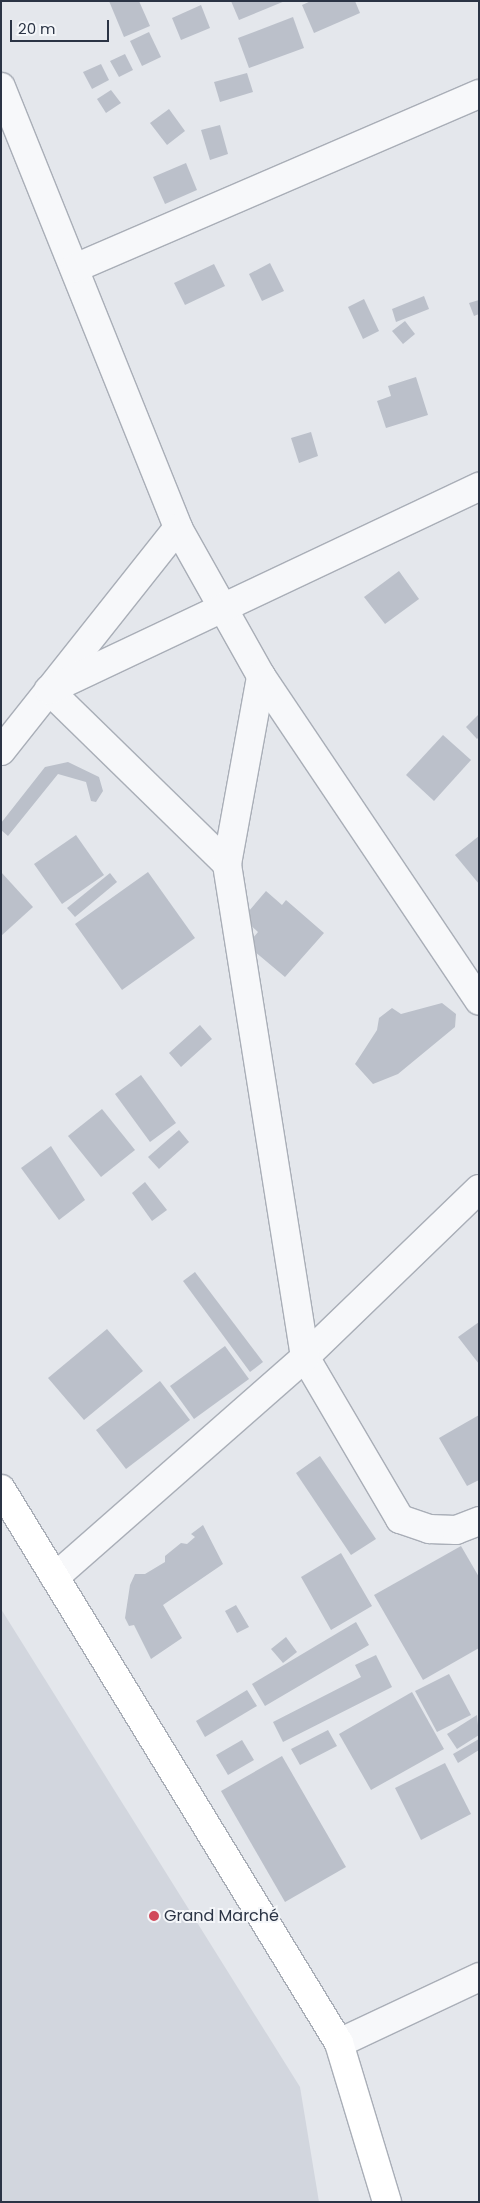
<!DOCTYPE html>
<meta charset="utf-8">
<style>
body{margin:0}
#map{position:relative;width:480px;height:2203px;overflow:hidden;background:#e4e7ec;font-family:Poppins,sans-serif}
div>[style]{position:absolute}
.built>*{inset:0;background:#d2d6de}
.building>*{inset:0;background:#bbc0ca}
.roads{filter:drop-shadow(1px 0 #a9aeb7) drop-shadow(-1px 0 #a9aeb7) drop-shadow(0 1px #a9aeb7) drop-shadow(0 -1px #a9aeb7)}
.minor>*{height:28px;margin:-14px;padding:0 14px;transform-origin:14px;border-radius:14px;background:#f7f8fa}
.secondary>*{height:28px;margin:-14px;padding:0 14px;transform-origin:14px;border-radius:14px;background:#fff}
.dots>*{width:14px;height:14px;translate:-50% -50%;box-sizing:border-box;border:2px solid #f4f6f9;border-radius:50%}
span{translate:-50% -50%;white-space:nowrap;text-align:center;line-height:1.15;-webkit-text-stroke:4px #f4f6f9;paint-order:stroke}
.poi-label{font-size:16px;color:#2b3445}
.left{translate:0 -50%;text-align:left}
.frame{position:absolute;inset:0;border:2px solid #2b3445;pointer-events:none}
.scale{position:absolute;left:10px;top:20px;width:99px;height:22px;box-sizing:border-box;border:2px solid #2b3445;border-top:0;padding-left:6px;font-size:15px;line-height:18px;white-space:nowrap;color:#2b3445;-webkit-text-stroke:4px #f4f6f9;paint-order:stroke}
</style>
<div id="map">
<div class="built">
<i style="clip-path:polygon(1px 1609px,300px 2087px,319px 2202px,1px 2202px)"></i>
</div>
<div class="building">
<i style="clip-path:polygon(109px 1px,139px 1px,150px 26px,124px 37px)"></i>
<i style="clip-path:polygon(231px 1px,285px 1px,239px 20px)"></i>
<i style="clip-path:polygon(311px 1px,355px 1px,360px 13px,314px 33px,302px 5px)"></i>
<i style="clip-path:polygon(201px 5px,210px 28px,181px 40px,172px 18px)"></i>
<i style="clip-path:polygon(293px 17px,304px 48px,249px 68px,238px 38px)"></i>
<i style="clip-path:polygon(149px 32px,161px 57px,142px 66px,130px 41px)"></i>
<i style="clip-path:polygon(125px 54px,133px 70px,119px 77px,110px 61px)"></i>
<i style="clip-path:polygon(101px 64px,109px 80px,92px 89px,83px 72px)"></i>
<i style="clip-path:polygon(247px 73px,253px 92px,220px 102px,214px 82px)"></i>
<i style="clip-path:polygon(111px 90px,121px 103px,106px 113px,97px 99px)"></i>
<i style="clip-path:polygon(169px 109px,185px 131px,167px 145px,150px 123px)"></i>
<i style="clip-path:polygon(220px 125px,228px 154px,210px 160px,201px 130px)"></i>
<i style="clip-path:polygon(186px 163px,197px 190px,165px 204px,153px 177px)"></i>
<i style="clip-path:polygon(270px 263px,284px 291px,262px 301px,249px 274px)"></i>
<i style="clip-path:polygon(214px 264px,225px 286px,185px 305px,174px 283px)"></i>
<i style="clip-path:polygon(424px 296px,429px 309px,396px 322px,392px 309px)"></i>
<i style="clip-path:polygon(364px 299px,379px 331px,363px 339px,348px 307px)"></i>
<i style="clip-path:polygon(479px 300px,479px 314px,474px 316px,469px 303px)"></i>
<i style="clip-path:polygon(405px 321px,415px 334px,403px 344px,392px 331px)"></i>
<i style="clip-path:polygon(416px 377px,428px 415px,386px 428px,377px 401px,391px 396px,388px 386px)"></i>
<i style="clip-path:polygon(311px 432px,318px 456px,299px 463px,291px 438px)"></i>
<i style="clip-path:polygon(399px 571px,419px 599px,385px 624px,364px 597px)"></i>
<i style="clip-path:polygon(479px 714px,479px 737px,477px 739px,466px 727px)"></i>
<i style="clip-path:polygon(443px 735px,471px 760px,434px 801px,406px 775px)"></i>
<i style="clip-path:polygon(68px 762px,99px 777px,103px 791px,96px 802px,91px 801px,86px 782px,58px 774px,8px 836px,1px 830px,1px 823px,45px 767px)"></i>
<i style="clip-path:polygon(76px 835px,104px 875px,62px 904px,34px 864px)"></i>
<i style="clip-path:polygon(479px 836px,479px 884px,455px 855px)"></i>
<i style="clip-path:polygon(1px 872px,33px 907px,1px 936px)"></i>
<i style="clip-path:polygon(148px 872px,195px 938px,122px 990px,75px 924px)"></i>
<i style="clip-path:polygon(110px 873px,117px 882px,75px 917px,67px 908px)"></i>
<i style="clip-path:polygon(266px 891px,282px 905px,286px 900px,324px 933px,285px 977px,247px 945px,258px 932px,243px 918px)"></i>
<i style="clip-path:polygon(442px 1003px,456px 1014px,455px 1027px,398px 1074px,373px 1084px,355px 1064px,377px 1030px,379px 1018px,392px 1008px,401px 1014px)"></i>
<i style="clip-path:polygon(200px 1025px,212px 1039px,181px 1067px,169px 1053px)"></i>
<i style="clip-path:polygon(141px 1075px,176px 1123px,150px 1142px,115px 1094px)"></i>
<i style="clip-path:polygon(102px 1109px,135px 1150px,101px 1177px,68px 1136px)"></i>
<i style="clip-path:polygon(179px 1130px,189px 1142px,159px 1169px,148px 1157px)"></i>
<i style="clip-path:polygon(51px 1146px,85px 1200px,59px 1220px,21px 1168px)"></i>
<i style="clip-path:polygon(145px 1182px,167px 1210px,152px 1221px,132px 1193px)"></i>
<i style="clip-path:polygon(195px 1272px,263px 1362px,250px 1372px,183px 1281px)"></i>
<i style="clip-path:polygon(479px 1322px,479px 1364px,458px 1337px)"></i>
<i style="clip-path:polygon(107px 1329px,143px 1371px,84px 1420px,48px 1378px)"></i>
<i style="clip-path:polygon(225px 1346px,249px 1379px,194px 1419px,170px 1386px)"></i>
<i style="clip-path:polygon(160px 1381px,190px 1420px,126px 1469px,96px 1430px)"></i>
<i style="clip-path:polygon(479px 1415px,479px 1480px,467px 1486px,439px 1438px)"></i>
<i style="clip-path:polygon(320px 1456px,376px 1539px,351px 1555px,296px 1473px)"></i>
<i style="clip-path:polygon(203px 1525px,223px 1564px,163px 1605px,182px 1638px,151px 1659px,134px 1625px,129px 1626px,125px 1618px,130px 1585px,135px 1574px,145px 1574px,165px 1562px,165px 1556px,181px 1543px,187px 1544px,195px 1537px,191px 1534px)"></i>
<i style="clip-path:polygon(461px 1546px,479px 1577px,479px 1648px,423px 1680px,374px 1595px)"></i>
<i style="clip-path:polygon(341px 1553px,372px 1606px,331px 1630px,301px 1577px)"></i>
<i style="clip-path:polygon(236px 1605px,249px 1627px,237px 1633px,225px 1611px)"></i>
<i style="clip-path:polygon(356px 1622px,369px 1645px,265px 1706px,252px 1684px)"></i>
<i style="clip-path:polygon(286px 1637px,297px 1652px,283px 1663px,271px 1649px)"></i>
<i style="clip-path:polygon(376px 1655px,392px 1687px,283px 1742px,273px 1722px,361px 1677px,355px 1665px)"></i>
<i style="clip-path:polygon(449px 1674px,471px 1715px,437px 1732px,415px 1691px)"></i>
<i style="clip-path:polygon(247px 1690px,257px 1706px,205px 1737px,196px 1721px)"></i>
<i style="clip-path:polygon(412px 1692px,444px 1749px,371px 1790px,339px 1734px)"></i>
<i style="clip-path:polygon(477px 1715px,479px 1735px,457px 1749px,447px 1734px)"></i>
<i style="clip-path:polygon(328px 1730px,337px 1746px,300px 1765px,291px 1749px)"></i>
<i style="clip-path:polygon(479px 1739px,479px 1750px,458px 1763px,453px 1754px)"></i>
<i style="clip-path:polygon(242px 1740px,254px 1760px,228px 1775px,216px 1755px)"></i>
<i style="clip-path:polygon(282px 1756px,346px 1867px,285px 1902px,221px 1791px)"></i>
<i style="clip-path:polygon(445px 1763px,471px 1814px,421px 1840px,395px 1788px)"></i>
</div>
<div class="roads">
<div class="minor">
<i style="left:1px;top:87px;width:475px;rotate:68.1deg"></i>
<i style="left:178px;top:528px;width:170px;rotate:60.7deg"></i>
<i style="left:261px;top:676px;width:391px;rotate:56.1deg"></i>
<i style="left:75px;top:268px;width:440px;rotate:-23.3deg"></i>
<i style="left:1px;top:751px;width:285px;rotate:-51.6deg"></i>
<i style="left:227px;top:864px;width:249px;rotate:-135.7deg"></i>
<i style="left:49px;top:690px;width:476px;rotate:-25.3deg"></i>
<i style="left:479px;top:1189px;width:242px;rotate:136deg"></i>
<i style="left:305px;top:1357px;width:188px;rotate:59.6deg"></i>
<i style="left:400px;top:1519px;width:31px;rotate:19deg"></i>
<i style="left:429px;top:1529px;width:27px;rotate:2deg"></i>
<i style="left:456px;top:1530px;width:25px;rotate:-21deg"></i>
<i style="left:55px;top:1577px;width:333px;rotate:-41.3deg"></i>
<i style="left:305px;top:1357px;width:499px;rotate:-99deg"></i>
<i style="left:227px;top:864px;width:191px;rotate:-79.7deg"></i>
<i style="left:339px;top:2043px;width:155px;rotate:-25.2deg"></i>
</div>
<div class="secondary">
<i style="left:1px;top:1489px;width:649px;rotate:58.61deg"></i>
<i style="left:339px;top:2043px;width:166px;rotate:73.2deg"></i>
</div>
</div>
<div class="dots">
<i style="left:154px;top:1916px;background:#d1495b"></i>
</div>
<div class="poi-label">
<span class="left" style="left:164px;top:1916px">Grand Marché</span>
</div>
<div class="frame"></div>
<div class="scale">20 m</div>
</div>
